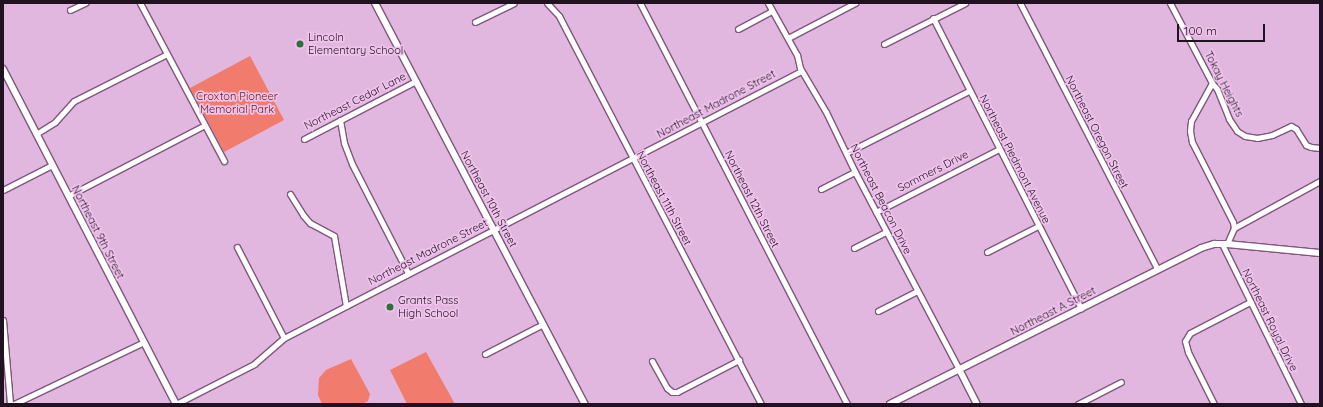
<!DOCTYPE html>
<style>
body{margin:0}
#map{position:relative;width:1323px;height:407px;overflow:hidden;background:#e1b6df;font-family:Quicksand,sans-serif}
div>[style]{position:absolute}
.green>*{inset:0;background:#f17b6d}
.roads{filter:drop-shadow(1px 0 #7e577c) drop-shadow(-1px 0 #7e577c) drop-shadow(0 1px #7e577c) drop-shadow(0 -1px #7e577c)}
.minor>*{height:5px;margin:-2.5px;padding:0 2.5px;transform-origin:2.5px;border-radius:2.5px;background:#fff}
.tertiary>*{height:6px;margin:-3px;padding:0 3px;transform-origin:3px;border-radius:3px;background:#fff}
.dots>*{width:11px;height:11px;translate:-50% -50%;box-sizing:border-box;border:2px solid #efc3ec;border-radius:50%}
span{translate:-50% -50%;white-space:nowrap;text-align:center;line-height:1.15;-webkit-text-stroke:3.5px #efc3ec;paint-order:stroke}
.poi-label{font-size:11px;color:#211221}
.left{translate:0 -50%;text-align:left}
.street-label{font-size:11px;color:#211221}
.park-label{font-size:11px;color:#621812}
.frame{position:absolute;inset:0;border:4px solid #211221;pointer-events:none}
.scale{position:absolute;left:1177px;top:24px;width:88px;height:18px;box-sizing:border-box;border:2px solid #211221;border-top:0;padding-left:5px;font-size:12px;line-height:14px;white-space:nowrap;color:#211221;-webkit-text-stroke:3px #efc3ec;paint-order:stroke}
</style>
<div id="map">
<div class="green">
<i style="clip-path:polygon(250px 56px,284px 120px,224px 152px,190px 88px)"></i>
<i style="clip-path:polygon(426px 352px,455px 404px,407px 404px,390px 370px)"></i>
<i style="clip-path:polygon(351px 359px,370px 394px,368px 401px,362px 404px,322px 404px,318px 395px,319px 378px,326px 370px)"></i>
</div>
<div class="roads">
<div class="minor">
<i style="left:140px;top:3px;width:179px;rotate:62deg"></i>
<i style="left:547px;top:3px;width:18px;rotate:47deg"></i>
<i style="left:559px;top:16px;width:437px;rotate:62.5deg"></i>
<i style="left:640px;top:3px;width:451px;rotate:62.7deg"></i>
<i style="left:768px;top:3px;width:60px;rotate:60.9deg"></i>
<i style="left:797px;top:55px;width:13px;rotate:77deg"></i>
<i style="left:800px;top:68px;width:51px;rotate:59.4deg"></i>
<i style="left:826px;top:112px;width:67px;rotate:64.2deg"></i>
<i style="left:855px;top:172px;width:223px;rotate:62.2deg"></i>
<i style="left:1020px;top:3px;width:299px;rotate:62.7deg"></i>
<i style="left:1170px;top:3px;width:90px;rotate:62.3deg"></i>
<i style="left:1212px;top:83px;width:8px;rotate:50deg"></i>
<i style="left:1217px;top:89px;width:32px;rotate:68deg"></i>
<i style="left:1229px;top:119px;width:14px;rotate:56deg"></i>
<i style="left:1237px;top:131px;width:9px;rotate:32deg"></i>
<i style="left:1245px;top:136px;width:12px;rotate:9deg"></i>
<i style="left:1257px;top:138px;width:15px;rotate:-11deg"></i>
<i style="left:1272px;top:135px;width:21px;rotate:-25deg"></i>
<i style="left:1291px;top:126px;width:6px;rotate:31deg"></i>
<i style="left:1296px;top:129px;width:19px;rotate:58deg"></i>
<i style="left:1306px;top:145px;width:5px;rotate:22deg"></i>
<i style="left:1311px;top:147px;width:9px;rotate:6deg"></i>
<i style="left:70px;top:10px;width:17px;rotate:-25deg"></i>
<i style="left:933px;top:18px;width:326px;rotate:63deg"></i>
<i style="left:475px;top:22px;width:43px;rotate:-26deg"></i>
<i style="left:738px;top:29px;width:38px;rotate:-28deg"></i>
<i style="left:788px;top:38px;width:76px;rotate:-27.6deg"></i>
<i style="left:884px;top:44px;width:91px;rotate:-26.8deg"></i>
<i style="left:1212px;top:83px;width:43px;rotate:118.9deg"></i>
<i style="left:1191px;top:121px;width:10px;rotate:96deg"></i>
<i style="left:1190px;top:131px;width:11px;rotate:80deg"></i>
<i style="left:1192px;top:142px;width:90px;rotate:62.9deg"></i>
<i style="left:1233px;top:222px;width:6px;rotate:81deg"></i>
<i style="left:1234px;top:228px;width:17px;rotate:114deg"></i>
<i style="left:340px;top:120px;width:23px;rotate:80deg"></i>
<i style="left:344px;top:143px;width:22px;rotate:69deg"></i>
<i style="left:352px;top:164px;width:123px;rotate:62.8deg"></i>
<i style="left:36px;top:134px;width:22px;rotate:-32deg"></i>
<i style="left:55px;top:122px;width:28px;rotate:-48deg"></i>
<i style="left:74px;top:101px;width:104px;rotate:-26.8deg"></i>
<i style="left:304px;top:139px;width:126px;rotate:-27.4deg"></i>
<i style="left:846px;top:153px;width:138px;rotate:-26.8deg"></i>
<i style="left:821px;top:189px;width:38px;rotate:-27deg"></i>
<i style="left:3px;top:190px;width:55px;rotate:-27deg"></i>
<i style="left:290px;top:194px;width:25px;rotate:58deg"></i>
<i style="left:303px;top:215px;width:11px;rotate:49deg"></i>
<i style="left:310px;top:223px;width:27px;rotate:28deg"></i>
<i style="left:334px;top:236px;width:71px;rotate:80.3deg"></i>
<i style="left:68px;top:196px;width:154px;rotate:-27.4deg"></i>
<i style="left:876px;top:212px;width:138px;rotate:-27.1deg"></i>
<i style="left:1234px;top:228px;width:98px;rotate:-28.7deg"></i>
<i style="left:1222px;top:244px;width:178px;rotate:63.7deg"></i>
<i style="left:237px;top:247px;width:102px;rotate:62.7deg"></i>
<i style="left:854px;top:248px;width:36px;rotate:-27deg"></i>
<i style="left:987px;top:252px;width:57px;rotate:-27deg"></i>
<i style="left:878px;top:311px;width:44px;rotate:-27.1deg"></i>
<i style="left:3px;top:320px;width:84px;rotate:85.2deg"></i>
<i style="left:485px;top:354px;width:65px;rotate:-27.3deg"></i>
<i style="left:652px;top:361px;width:31px;rotate:61deg"></i>
<i style="left:667px;top:388px;width:6px;rotate:39deg"></i>
<i style="left:672px;top:392px;width:5px"></i>
<i style="left:677px;top:392px;width:70px;rotate:-27.3deg"></i>
<i style="left:14px;top:404px;width:144px;rotate:-25.5deg"></i>
<i style="left:176px;top:404px;width:88px;rotate:-27.1deg"></i>
<i style="left:254px;top:364px;width:40px;rotate:-41deg"></i>
<i style="left:284px;top:338px;width:582px;rotate:-27.31deg"></i>
<i style="left:1078px;top:404px;width:48px;rotate:-27.1deg"></i>
<i style="left:1214px;top:404px;width:58px;rotate:-116.6deg"></i>
<i style="left:1188px;top:352px;width:11px;rotate:-105deg"></i>
<i style="left:1185px;top:341px;width:9px;rotate:-58deg"></i>
<i style="left:1190px;top:333px;width:68px;rotate:-27.3deg"></i>
</div>
<div class="tertiary">
<i style="left:375px;top:3px;width:453px;rotate:62.4deg"></i>
<i style="left:3px;top:69px;width:377px;rotate:62.7deg"></i>
<i style="left:959px;top:369px;width:39px;rotate:63deg"></i>
<i style="left:890px;top:404px;width:348px;rotate:-26.6deg"></i>
<i style="left:1201px;top:248px;width:14px;rotate:-17deg"></i>
<i style="left:1214px;top:244px;width:13px"></i>
<i style="left:1227px;top:244px;width:93px;rotate:5.5deg"></i>
</div>
</div>
<div class="dots">
<i style="left:300px;top:44px;background:#2c703b"></i>
<i style="left:390px;top:307px;background:#2c703b"></i>
</div>
<div class="poi-label">
<span class="left" style="left:308px;top:44px">Lincoln<br>Elementary School</span>
<span class="left" style="left:398px;top:307px">Grants Pass<br>High School</span>
</div>
<div class="street-label">
<span style="left:1224px;top:84px;rotate:63deg">Tokay Heights</span>
<span style="left:355px;top:101px;rotate:-27deg">Northeast Cedar Lane</span>
<span style="left:716px;top:104px;rotate:-28deg">Northeast Madrone Street</span>
<span style="left:1097px;top:132px;rotate:63deg">Northeast Oregon Street</span>
<span style="left:1015px;top:159px;rotate:63deg">Northeast Piedmont Avenue</span>
<span style="left:933px;top:171px;rotate:-27deg">Sommers Drive</span>
<span style="left:664px;top:198px;rotate:62deg">Northeast 11th Street</span>
<span style="left:489px;top:199px;rotate:62deg">Northeast 10th Street</span>
<span style="left:752px;top:199px;rotate:63deg">Northeast 12th Street</span>
<span style="left:881px;top:199px;rotate:63deg">Northeast Beacon Drive</span>
<span style="left:98px;top:232px;rotate:63deg">Northeast 9th Street</span>
<span style="left:428px;top:252px;rotate:-27deg">Northeast Madrone Street</span>
<span style="left:1053px;top:311px;rotate:-27deg">Northeast A Street</span>
<span style="left:1270px;top:320px;rotate:64deg">Northeast Royal Drive</span>
</div>
<div class="park-label">
<span style="left:237px;top:103px">Croxton Pioneer<br>Memorial Park</span>
</div>
<div class="frame"></div>
<div class="scale">100 m</div>
</div>
